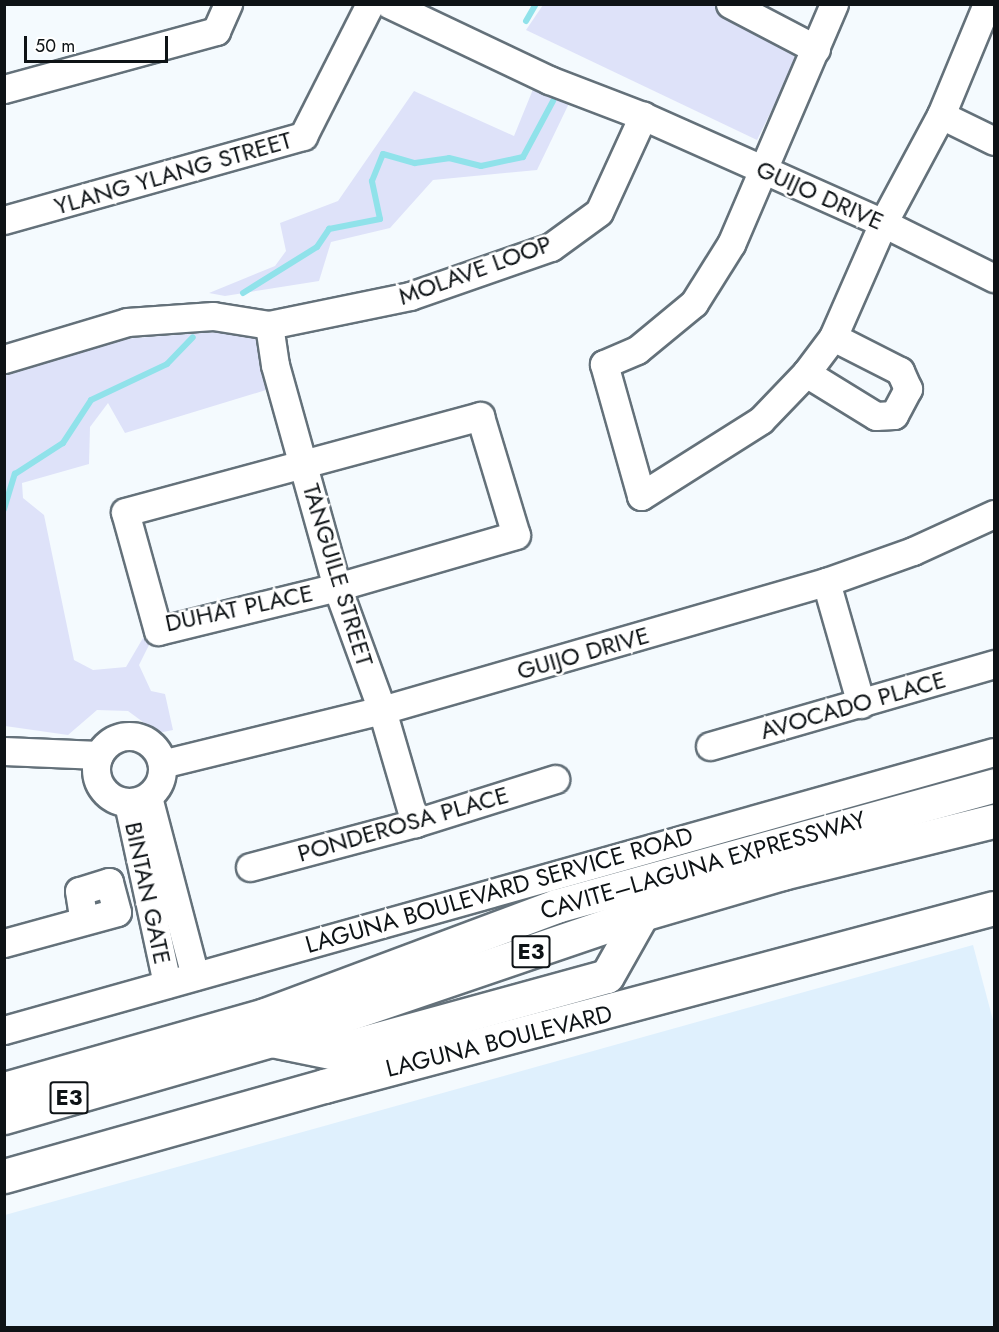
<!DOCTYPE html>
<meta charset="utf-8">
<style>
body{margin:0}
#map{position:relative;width:999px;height:1332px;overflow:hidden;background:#f4fafe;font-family:Jost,sans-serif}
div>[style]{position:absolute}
.built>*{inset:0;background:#dff0fd}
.green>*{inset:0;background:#dee2f9}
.stream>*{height:6px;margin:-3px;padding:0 3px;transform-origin:3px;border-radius:3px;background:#90e2ea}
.roads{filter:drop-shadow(2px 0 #64717a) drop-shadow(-2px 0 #64717a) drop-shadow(0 2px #64717a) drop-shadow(0 -2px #64717a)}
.minor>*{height:27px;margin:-13.5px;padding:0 13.5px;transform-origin:13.5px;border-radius:13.5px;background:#fff}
.minor>.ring{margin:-13.5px;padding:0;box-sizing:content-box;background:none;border:27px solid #fff;border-radius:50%}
.major>*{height:33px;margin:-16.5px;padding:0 16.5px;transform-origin:16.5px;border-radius:16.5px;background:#fff}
.highway>*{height:33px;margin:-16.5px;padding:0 16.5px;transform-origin:16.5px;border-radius:16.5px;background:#fff}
span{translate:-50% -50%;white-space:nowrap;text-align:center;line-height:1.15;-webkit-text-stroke:5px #fff;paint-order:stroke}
.shield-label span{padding:2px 4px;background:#fff;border:2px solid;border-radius:4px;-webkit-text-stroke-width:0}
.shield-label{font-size:22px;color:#0e1316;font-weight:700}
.street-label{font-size:24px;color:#0e1316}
.frame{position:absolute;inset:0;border:6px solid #0e1316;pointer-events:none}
.scale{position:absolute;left:24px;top:36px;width:144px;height:27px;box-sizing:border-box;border:3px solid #0e1316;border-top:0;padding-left:8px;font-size:18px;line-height:21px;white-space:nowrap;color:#0e1316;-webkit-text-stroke:4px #fff;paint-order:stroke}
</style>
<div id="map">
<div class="built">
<i style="clip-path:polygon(973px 945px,994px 1024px,994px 1327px,5px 1327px,5px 1215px)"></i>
</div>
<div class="green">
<i style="clip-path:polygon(543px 5px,720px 5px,803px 46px,757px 140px,526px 30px)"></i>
<i style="clip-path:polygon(538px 77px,574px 93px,537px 170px,433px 180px,390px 228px,331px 242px,319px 281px,225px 296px,209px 293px,275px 266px,286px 251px,280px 223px,338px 201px,414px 91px,514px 136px)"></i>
<i style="clip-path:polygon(231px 331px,258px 333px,266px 390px,125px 433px,108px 403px,90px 427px,89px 464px,22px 483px,23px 498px,44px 515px,74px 660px,93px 670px,126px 667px,143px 638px,150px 643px,139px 665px,151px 691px,165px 694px,173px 730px,158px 733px,128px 711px,97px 710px,68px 735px,5px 726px,5px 369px,108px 340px)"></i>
</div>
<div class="stream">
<i style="left:526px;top:21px;width:20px;rotate:-60deg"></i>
<i style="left:243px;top:293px;width:87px;rotate:-31.9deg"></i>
<i style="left:317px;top:247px;width:22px;rotate:-56deg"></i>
<i style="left:329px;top:229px;width:52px;rotate:-11.1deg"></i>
<i style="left:380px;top:219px;width:39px;rotate:-102deg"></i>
<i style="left:372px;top:181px;width:29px;rotate:-68deg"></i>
<i style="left:383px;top:154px;width:33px;rotate:16deg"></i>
<i style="left:415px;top:163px;width:34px;rotate:-8deg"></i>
<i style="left:449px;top:158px;width:33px;rotate:14deg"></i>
<i style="left:481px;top:166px;width:43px;rotate:-12.1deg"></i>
<i style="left:523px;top:157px;width:64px;rotate:-61.8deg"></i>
<i style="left:4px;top:509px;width:37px;rotate:-73deg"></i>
<i style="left:15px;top:474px;width:57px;rotate:-32.9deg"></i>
<i style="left:63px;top:443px;width:51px;rotate:-56.9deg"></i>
<i style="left:91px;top:400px;width:84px;rotate:-25.3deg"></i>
<i style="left:167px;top:364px;width:37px;rotate:-46deg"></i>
</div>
<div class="roads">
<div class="minor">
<i style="left:730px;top:4px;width:97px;rotate:27.6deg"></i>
<i style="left:834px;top:4px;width:261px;rotate:113.2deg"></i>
<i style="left:731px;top:244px;width:70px;rotate:122.1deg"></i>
<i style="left:694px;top:303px;width:74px;rotate:140.5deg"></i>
<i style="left:637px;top:350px;width:36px;rotate:157deg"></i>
<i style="left:604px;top:364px;width:137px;rotate:74.3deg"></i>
<i style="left:641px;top:496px;width:142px;rotate:-32.3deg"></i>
<i style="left:761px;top:420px;width:65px;rotate:-46.2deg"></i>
<i style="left:806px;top:373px;width:45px;rotate:-53.1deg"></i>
<i style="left:833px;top:337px;width:124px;rotate:-66.3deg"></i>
<i style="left:883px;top:223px;width:123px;rotate:-61.8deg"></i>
<i style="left:941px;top:115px;width:120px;rotate:-67.5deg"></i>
<i style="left:4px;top:89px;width:220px;rotate:-15.3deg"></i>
<i style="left:216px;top:31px;width:30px;rotate:-66deg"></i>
<i style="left:941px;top:115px;width:59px;rotate:26.1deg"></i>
<i style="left:643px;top:116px;width:263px;rotate:24deg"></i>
<i style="left:883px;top:223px;width:124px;rotate:26.4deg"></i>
<i style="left:4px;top:220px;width:311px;rotate:-15.7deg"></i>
<i style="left:303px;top:136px;width:148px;rotate:-63.1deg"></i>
<i style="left:269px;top:325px;width:40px;rotate:81.5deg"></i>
<i style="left:275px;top:365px;width:230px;rotate:74.4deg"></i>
<i style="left:337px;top:587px;width:131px;rotate:69.9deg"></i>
<i style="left:382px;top:710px;width:118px;rotate:73.7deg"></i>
<i style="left:4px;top:359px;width:128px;rotate:-16.7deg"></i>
<i style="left:127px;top:322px;width:86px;rotate:-4deg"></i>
<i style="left:213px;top:316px;width:57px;rotate:9.1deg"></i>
<i style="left:269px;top:325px;width:144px;rotate:-11.6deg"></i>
<i style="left:410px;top:296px;width:149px;rotate:-19.2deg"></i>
<i style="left:551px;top:247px;width:59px;rotate:-36.1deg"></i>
<i style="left:599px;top:212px;width:106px;rotate:-65.4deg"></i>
<i style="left:643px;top:116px;width:101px;rotate:-159deg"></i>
<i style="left:549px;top:80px;width:177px;rotate:-154.6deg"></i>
<i style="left:806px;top:373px;width:82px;rotate:31.6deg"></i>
<i style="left:876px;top:416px;width:18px;rotate:-3deg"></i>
<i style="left:894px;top:415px;width:30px;rotate:-62deg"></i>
<i style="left:908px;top:389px;width:20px;rotate:-114deg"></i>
<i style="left:900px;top:371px;width:75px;rotate:-153.1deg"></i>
<i style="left:480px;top:416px;width:124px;rotate:73.2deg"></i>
<i style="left:516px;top:535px;width:186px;rotate:163.8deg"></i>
<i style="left:337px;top:587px;width:184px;rotate:166.2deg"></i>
<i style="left:158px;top:631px;width:123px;rotate:-105.5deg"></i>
<i style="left:125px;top:512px;width:368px;rotate:-15.1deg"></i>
<i style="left:826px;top:582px;width:127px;rotate:74deg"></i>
<i class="ring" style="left:96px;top:736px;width:39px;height:39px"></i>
<i style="left:710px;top:746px;width:296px;rotate:-16.1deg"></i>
<i style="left:4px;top:751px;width:95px;rotate:2.4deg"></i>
<i style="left:162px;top:764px;width:227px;rotate:-13.8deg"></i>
<i style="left:382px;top:710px;width:462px;rotate:-16.1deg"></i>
<i style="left:826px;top:582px;width:92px;rotate:-19.6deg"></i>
<i style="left:913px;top:551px;width:89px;rotate:-24.6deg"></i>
<i style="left:148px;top:797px;width:185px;rotate:75.3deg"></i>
<i style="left:128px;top:803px;width:185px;rotate:77.8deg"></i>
<i style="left:250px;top:867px;width:171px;rotate:-14.9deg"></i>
<i style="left:415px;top:823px;width:147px;rotate:-17.4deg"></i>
<i style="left:4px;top:943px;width:117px;rotate:-15.3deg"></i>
<i style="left:117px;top:912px;width:31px;rotate:-105deg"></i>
<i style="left:109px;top:882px;width:31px;rotate:163deg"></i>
<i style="left:79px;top:891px;width:30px;rotate:81deg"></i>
<i style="left:4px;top:1030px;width:1028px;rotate:-15.69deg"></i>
</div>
<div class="major">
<i style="left:4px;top:1176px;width:332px;rotate:-15.7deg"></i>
<i style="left:324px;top:1086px;width:693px;rotate:-14.88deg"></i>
</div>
<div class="highway">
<i style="left:272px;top:1040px;width:60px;rotate:11.5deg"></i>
<i style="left:331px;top:1052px;width:286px;rotate:-15.4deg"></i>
<i style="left:607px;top:976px;width:71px;rotate:-60.6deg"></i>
<i style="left:4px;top:1089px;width:271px;rotate:-15.8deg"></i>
<i style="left:265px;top:1015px;width:311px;rotate:-20.5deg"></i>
<i style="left:556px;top:906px;width:454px;rotate:-15.4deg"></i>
<i style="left:4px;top:1117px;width:278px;rotate:-16.1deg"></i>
<i style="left:271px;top:1040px;width:392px;rotate:-18.8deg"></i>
<i style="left:642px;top:914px;width:146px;rotate:-16.3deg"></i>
<i style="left:782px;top:873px;width:218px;rotate:-13.8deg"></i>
</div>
</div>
<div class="shield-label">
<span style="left:531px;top:952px">E3</span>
<span style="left:69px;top:1098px">E3</span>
</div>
<div class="street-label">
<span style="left:173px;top:173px;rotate:-16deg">YLANG YLANG STREET</span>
<span style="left:820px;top:195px;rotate:24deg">GUIJO DRIVE</span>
<span style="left:475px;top:270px;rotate:-20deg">MOLAVE LOOP</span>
<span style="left:338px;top:575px;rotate:73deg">TANGUILE STREET</span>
<span style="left:239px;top:608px;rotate:-12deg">DUHAT PLACE</span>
<span style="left:583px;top:653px;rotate:-16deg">GUIJO DRIVE</span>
<span style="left:853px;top:705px;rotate:-16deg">AVOCADO PLACE</span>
<span style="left:403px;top:824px;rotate:-16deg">PONDEROSA PLACE</span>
<span style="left:703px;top:865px;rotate:-16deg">CAVITE–LAGUNA EXPRESSWAY</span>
<span style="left:499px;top:890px;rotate:-16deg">LAGUNA BOULEVARD SERVICE ROAD</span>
<span style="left:148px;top:893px;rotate:78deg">BINTAN GATE</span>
<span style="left:499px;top:1041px;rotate:-14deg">LAGUNA BOULEVARD</span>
</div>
<div class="frame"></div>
<div class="scale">50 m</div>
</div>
